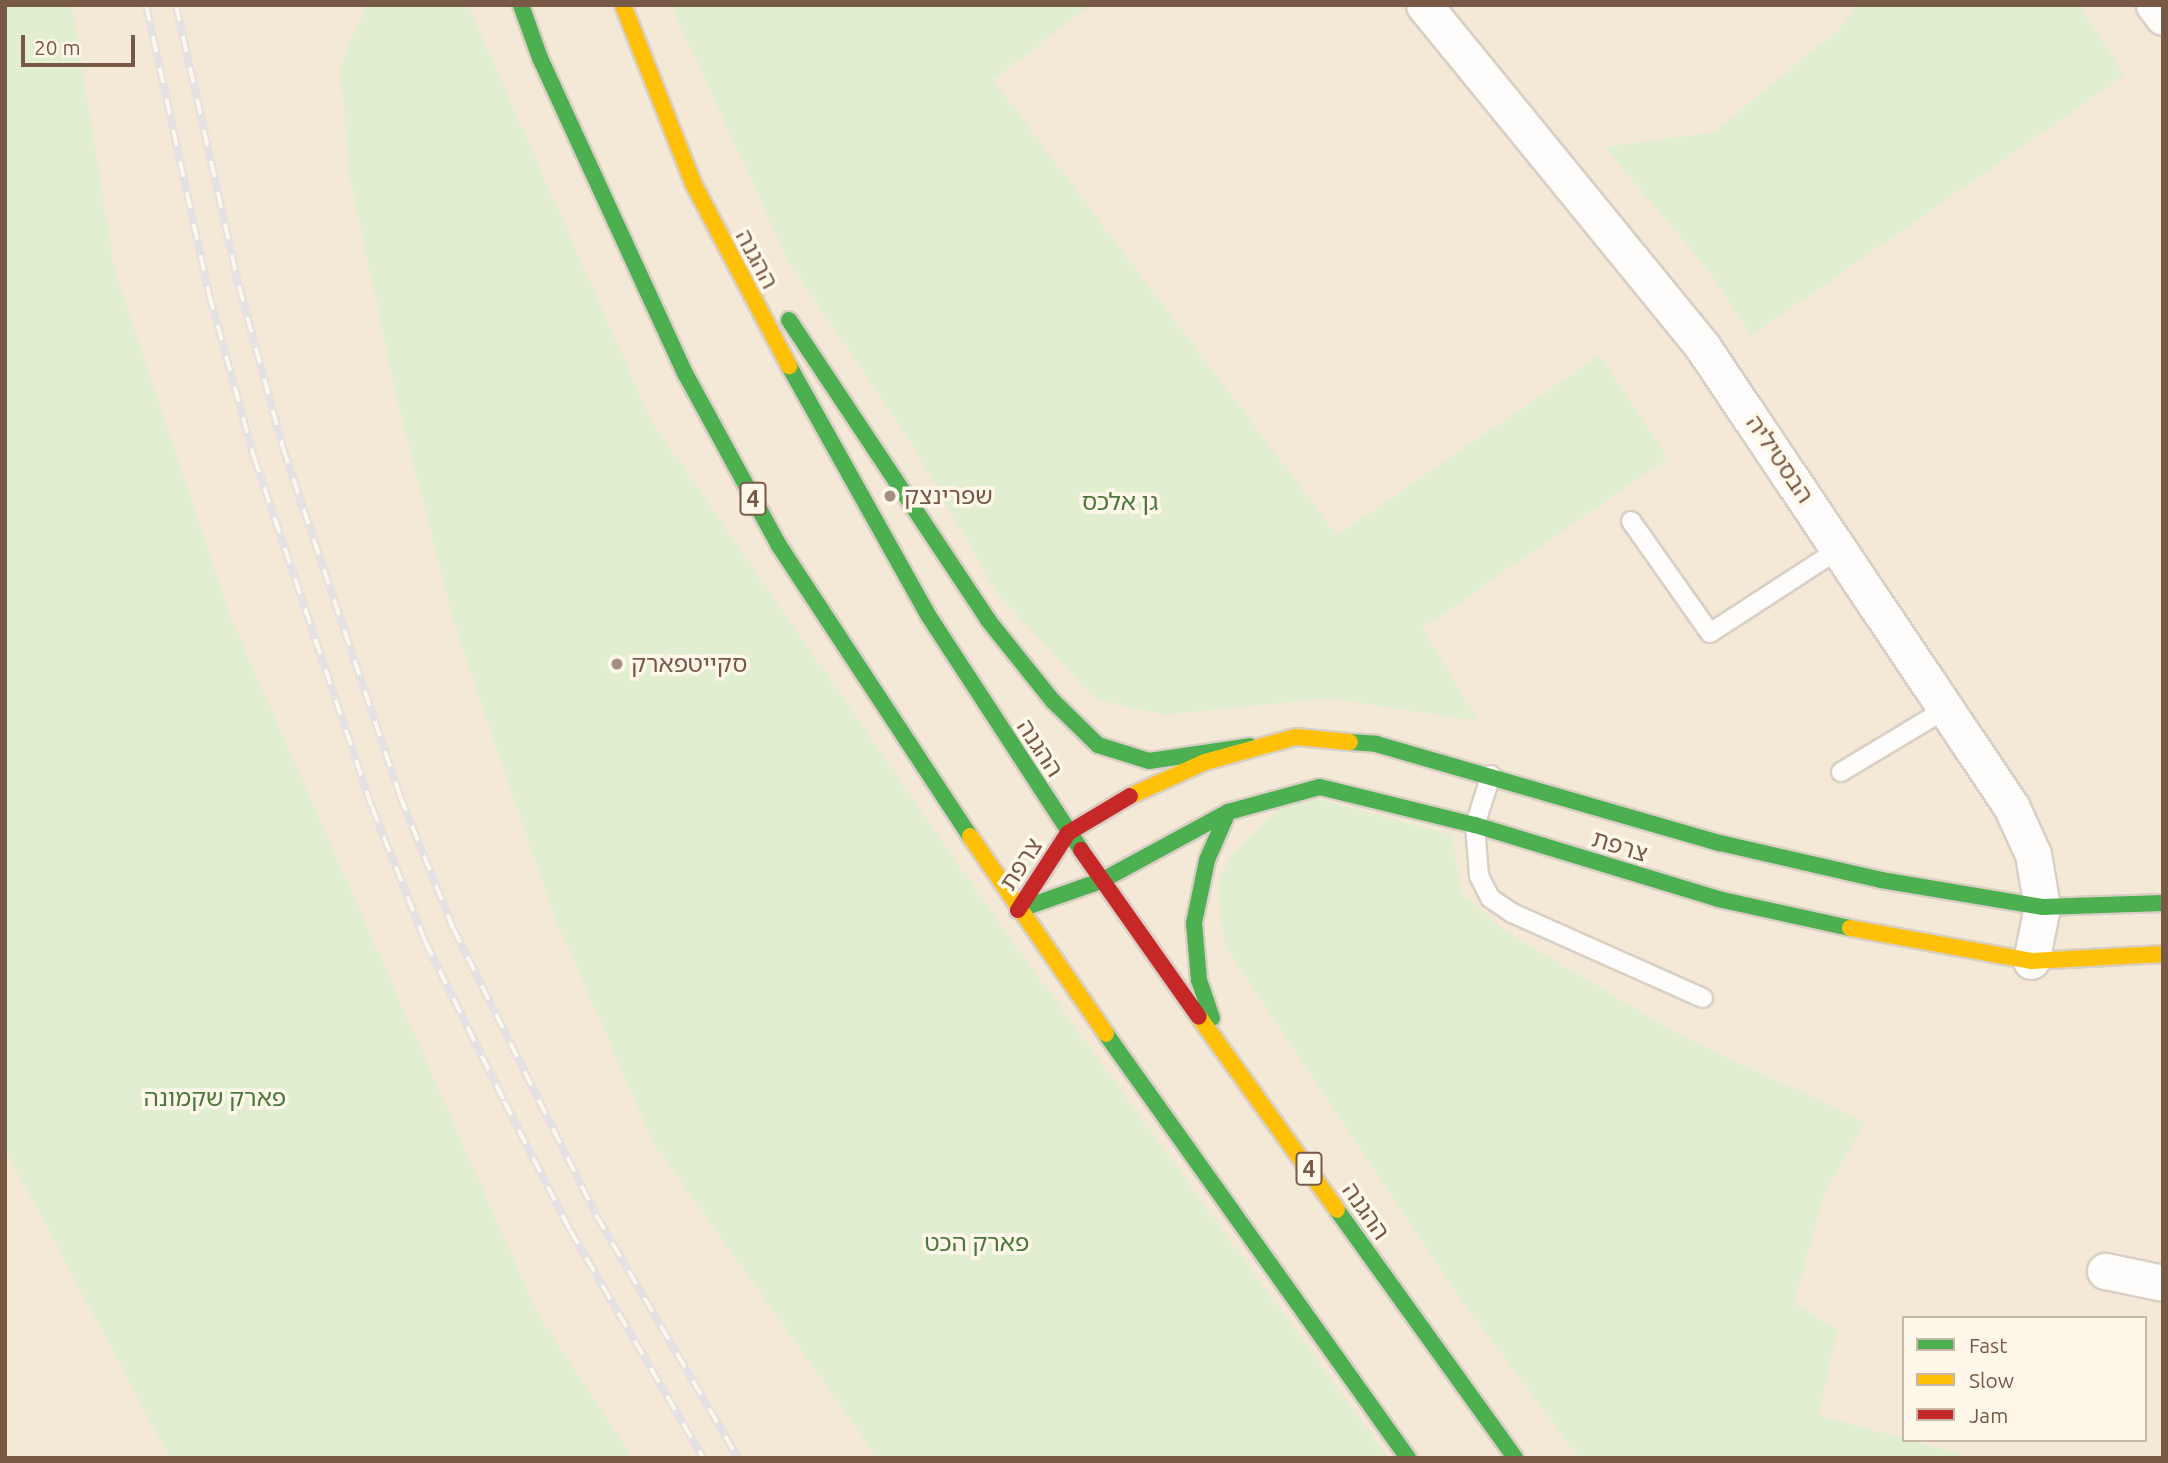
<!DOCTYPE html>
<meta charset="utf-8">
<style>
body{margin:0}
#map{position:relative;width:2168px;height:1463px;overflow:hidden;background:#f8f2e7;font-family:Ubuntu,"Noto Sans Hebrew",sans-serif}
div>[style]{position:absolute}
.residential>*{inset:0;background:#f4e8d6}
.green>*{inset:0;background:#e1efd0}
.roads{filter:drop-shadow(2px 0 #d9cfc5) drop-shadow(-2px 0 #d9cfc5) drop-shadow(0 2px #d9cfc5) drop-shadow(0 -2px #d9cfc5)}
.lane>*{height:18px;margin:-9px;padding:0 9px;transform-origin:9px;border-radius:9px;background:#fefdfb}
.street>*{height:35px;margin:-17.5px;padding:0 17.5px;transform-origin:17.5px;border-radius:17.5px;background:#fefdfb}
.fast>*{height:16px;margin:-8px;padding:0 8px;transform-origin:8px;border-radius:8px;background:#4caf50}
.slow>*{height:16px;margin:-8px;padding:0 8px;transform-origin:8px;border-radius:8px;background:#ffc107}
.jam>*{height:16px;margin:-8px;padding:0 8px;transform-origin:8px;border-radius:8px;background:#c62828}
.rail>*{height:8px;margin-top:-4px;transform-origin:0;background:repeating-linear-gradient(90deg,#fff7e9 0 16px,#e4e1e4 0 32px);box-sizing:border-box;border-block:2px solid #e4e1e4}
.dots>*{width:19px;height:19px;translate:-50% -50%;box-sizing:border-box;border:4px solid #fff7e9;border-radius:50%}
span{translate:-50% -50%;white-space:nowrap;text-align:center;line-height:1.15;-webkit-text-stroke:7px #fff7e9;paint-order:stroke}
.shield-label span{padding:2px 5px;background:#fff7e9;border:2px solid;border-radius:5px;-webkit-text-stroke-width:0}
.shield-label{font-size:23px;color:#785945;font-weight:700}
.street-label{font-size:24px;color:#785945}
.poi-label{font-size:24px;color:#785945}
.left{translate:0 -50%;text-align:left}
.park-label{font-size:24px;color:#49793a}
.frame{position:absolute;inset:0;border:7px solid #785945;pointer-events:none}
.legend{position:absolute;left:1902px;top:1316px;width:245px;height:126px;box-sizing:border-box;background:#fff7e9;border:2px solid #c9b8a7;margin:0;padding:9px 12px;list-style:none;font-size:21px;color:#785945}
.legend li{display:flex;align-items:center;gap:14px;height:35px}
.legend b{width:35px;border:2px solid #c9b8a7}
.scale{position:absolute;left:21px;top:35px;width:114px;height:32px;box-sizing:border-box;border:4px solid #785945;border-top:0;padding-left:9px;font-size:21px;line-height:24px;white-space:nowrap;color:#785945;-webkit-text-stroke:5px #fff7e9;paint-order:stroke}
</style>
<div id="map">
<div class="residential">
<i style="clip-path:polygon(evenodd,5px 5px,2163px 5px,2163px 1458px,5px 1458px,5px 5px,1904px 1318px,2145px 1318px,2145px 1440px,1904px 1440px,1904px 1318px)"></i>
</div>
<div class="green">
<i style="clip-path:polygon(5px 5px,72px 5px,115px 272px,230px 616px,537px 1312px,633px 1458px,170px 1458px,5px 1149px)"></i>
<i style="clip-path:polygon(366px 5px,468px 5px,652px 422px,985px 903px,1388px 1458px,878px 1458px,654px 1144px,553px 913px,455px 626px,398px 404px,350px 178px,340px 67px)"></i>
<i style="clip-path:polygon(671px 5px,1091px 5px,993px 80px,1337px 535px,1600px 355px,1668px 458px,1423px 628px,1478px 721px,1327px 698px,1167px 715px,1097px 700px,999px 596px,912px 444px,789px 262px)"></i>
<i style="clip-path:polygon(1857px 5px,2079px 5px,2125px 75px,1751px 336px,1712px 275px,1605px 147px,1714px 132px,1839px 29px)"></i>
<i style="clip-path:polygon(1318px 799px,1452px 835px,1461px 892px,1502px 929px,1681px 1036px,1865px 1122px,1825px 1193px,1794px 1303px,1838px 1330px,1818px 1415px,1974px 1458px,1579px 1458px,1460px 1298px,1224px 945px,1218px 885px,1229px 858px,1278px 809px)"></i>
</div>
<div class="roads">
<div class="lane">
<i style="left:1631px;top:521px;width:137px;rotate:54.8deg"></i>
<i style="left:1710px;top:633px;width:156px;rotate:-33deg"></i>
<i style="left:1841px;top:772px;width:122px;rotate:-31deg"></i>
<i style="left:1491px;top:775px;width:52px;rotate:107.7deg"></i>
<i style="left:1475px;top:825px;width:51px;rotate:85.5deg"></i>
<i style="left:1479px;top:876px;width:25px;rotate:63deg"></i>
<i style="left:1490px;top:898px;width:27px;rotate:34deg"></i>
<i style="left:1512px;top:913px;width:209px;rotate:24deg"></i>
</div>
<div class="street">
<i style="left:1424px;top:5px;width:440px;rotate:50.8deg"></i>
<i style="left:1702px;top:346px;width:554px;rotate:56.11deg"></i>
<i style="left:2011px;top:806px;width:53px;rotate:65.4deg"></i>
<i style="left:2033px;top:854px;width:54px;rotate:80.4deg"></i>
<i style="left:2042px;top:907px;width:55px;rotate:101.5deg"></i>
<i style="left:2154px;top:5px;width:15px;rotate:53deg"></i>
<i style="left:2105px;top:1271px;width:59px;rotate:11.7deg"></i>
</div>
<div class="fast">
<i style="left:521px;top:5px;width:56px;rotate:70.3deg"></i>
<i style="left:540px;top:58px;width:349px;rotate:65.3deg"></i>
<i style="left:686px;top:375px;width:192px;rotate:61.4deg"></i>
<i style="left:778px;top:544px;width:349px;rotate:56.7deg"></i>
<i style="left:789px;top:320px;width:360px;rotate:56.4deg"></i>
<i style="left:988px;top:620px;width:104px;rotate:51.3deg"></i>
<i style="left:1053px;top:701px;width:63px;rotate:44.4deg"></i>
<i style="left:1098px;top:745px;width:53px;rotate:17.4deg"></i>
<i style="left:1149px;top:761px;width:102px;rotate:-8.4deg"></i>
<i style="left:789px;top:366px;width:285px;rotate:60.8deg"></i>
<i style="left:928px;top:615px;width:280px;rotate:56.9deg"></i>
<i style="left:1350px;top:742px;width:26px;rotate:4deg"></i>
<i style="left:1376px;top:744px;width:358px;rotate:16.1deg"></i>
<i style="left:1720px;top:843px;width:165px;rotate:12.9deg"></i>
<i style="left:1881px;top:880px;width:163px;rotate:9.5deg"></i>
<i style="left:2042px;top:907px;width:121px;rotate:-1.9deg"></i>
<i style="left:1018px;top:910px;width:88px;rotate:-19.3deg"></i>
<i style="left:1101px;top:881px;width:145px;rotate:-28.5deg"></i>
<i style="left:1228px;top:812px;width:95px;rotate:-15.2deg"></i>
<i style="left:1320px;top:787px;width:160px;rotate:13.8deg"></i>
<i style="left:1475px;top:825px;width:254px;rotate:16.9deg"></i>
<i style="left:1718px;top:899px;width:135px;rotate:12.4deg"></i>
<i style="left:1212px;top:1018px;width:40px;rotate:-108.9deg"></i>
<i style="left:1199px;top:980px;width:57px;rotate:-95deg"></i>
<i style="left:1194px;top:923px;width:64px;rotate:-78.3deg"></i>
<i style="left:1207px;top:860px;width:52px;rotate:-66.4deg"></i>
<i style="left:1106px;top:1034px;width:521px;rotate:54.54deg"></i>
<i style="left:1337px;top:1210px;width:305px;rotate:54.3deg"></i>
</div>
<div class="slow">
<i style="left:623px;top:5px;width:191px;rotate:68.5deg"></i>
<i style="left:693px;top:183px;width:207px;rotate:62.3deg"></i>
<i style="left:1130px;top:796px;width:82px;rotate:-24.4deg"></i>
<i style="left:1205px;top:762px;width:94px;rotate:-15.4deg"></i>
<i style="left:1296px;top:737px;width:54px;rotate:5.3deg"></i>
<i style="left:970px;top:836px;width:240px;rotate:55.5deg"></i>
<i style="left:1850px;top:928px;width:184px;rotate:10.3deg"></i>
<i style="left:2031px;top:961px;width:132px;rotate:-3deg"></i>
<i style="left:1199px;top:1017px;width:237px;rotate:54.4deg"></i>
</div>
<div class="jam">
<i style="left:1081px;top:850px;width:204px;rotate:54.8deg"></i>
<i style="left:1018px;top:910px;width:92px;rotate:-57deg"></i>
<i style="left:1068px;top:833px;width:72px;rotate:-30.8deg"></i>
</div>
</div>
<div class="rail">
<i style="left:146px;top:5px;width:296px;rotate:77.7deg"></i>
<i style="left:209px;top:294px;width:169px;rotate:74.6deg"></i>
<i style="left:254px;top:457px;width:369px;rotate:71.4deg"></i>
<i style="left:372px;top:807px;width:144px;rotate:68.4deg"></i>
<i style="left:425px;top:941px;width:178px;rotate:63.7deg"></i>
<i style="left:504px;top:1101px;width:145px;rotate:62.9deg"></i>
<i style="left:570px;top:1230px;width:264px;rotate:59.7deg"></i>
<i style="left:176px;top:5px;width:288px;rotate:77.4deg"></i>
<i style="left:239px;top:286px;width:168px;rotate:74.8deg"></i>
<i style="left:283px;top:448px;width:367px;rotate:71.4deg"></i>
<i style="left:400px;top:796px;width:142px;rotate:68.1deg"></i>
<i style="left:453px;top:928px;width:321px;rotate:63.5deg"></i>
<i style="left:596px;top:1215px;width:281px;rotate:59.7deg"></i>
</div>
<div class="dots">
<i style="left:890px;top:496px;background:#a58f7e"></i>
<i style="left:617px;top:664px;background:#a58f7e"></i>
</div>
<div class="shield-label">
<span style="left:753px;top:499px">4</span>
<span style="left:1309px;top:1169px">4</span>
</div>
<div class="street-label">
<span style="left:757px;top:259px;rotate:62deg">ההגנה</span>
<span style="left:1780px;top:459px;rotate:56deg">הבסטיליה</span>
<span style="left:1040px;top:748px;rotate:57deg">ההגנה</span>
<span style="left:1620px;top:846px;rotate:17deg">צרפת</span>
<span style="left:1021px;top:864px;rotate:-57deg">צרפת</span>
<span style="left:1366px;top:1211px;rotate:55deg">ההגנה</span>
</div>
<div class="poi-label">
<span class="left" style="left:904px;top:496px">שפרינצק</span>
<span class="left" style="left:631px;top:664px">סקייטפארק</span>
</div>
<div class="park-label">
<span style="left:1120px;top:502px">גן אלכס</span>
<span style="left:215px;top:1098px">פארק שקמונה</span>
<span style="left:977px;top:1243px">פארק הכט</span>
</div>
<div class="frame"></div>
<ul class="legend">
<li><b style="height:9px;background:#4caf50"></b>Fast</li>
<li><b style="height:9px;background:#ffc107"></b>Slow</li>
<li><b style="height:9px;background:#c62828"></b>Jam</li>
</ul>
<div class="scale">20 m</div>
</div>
